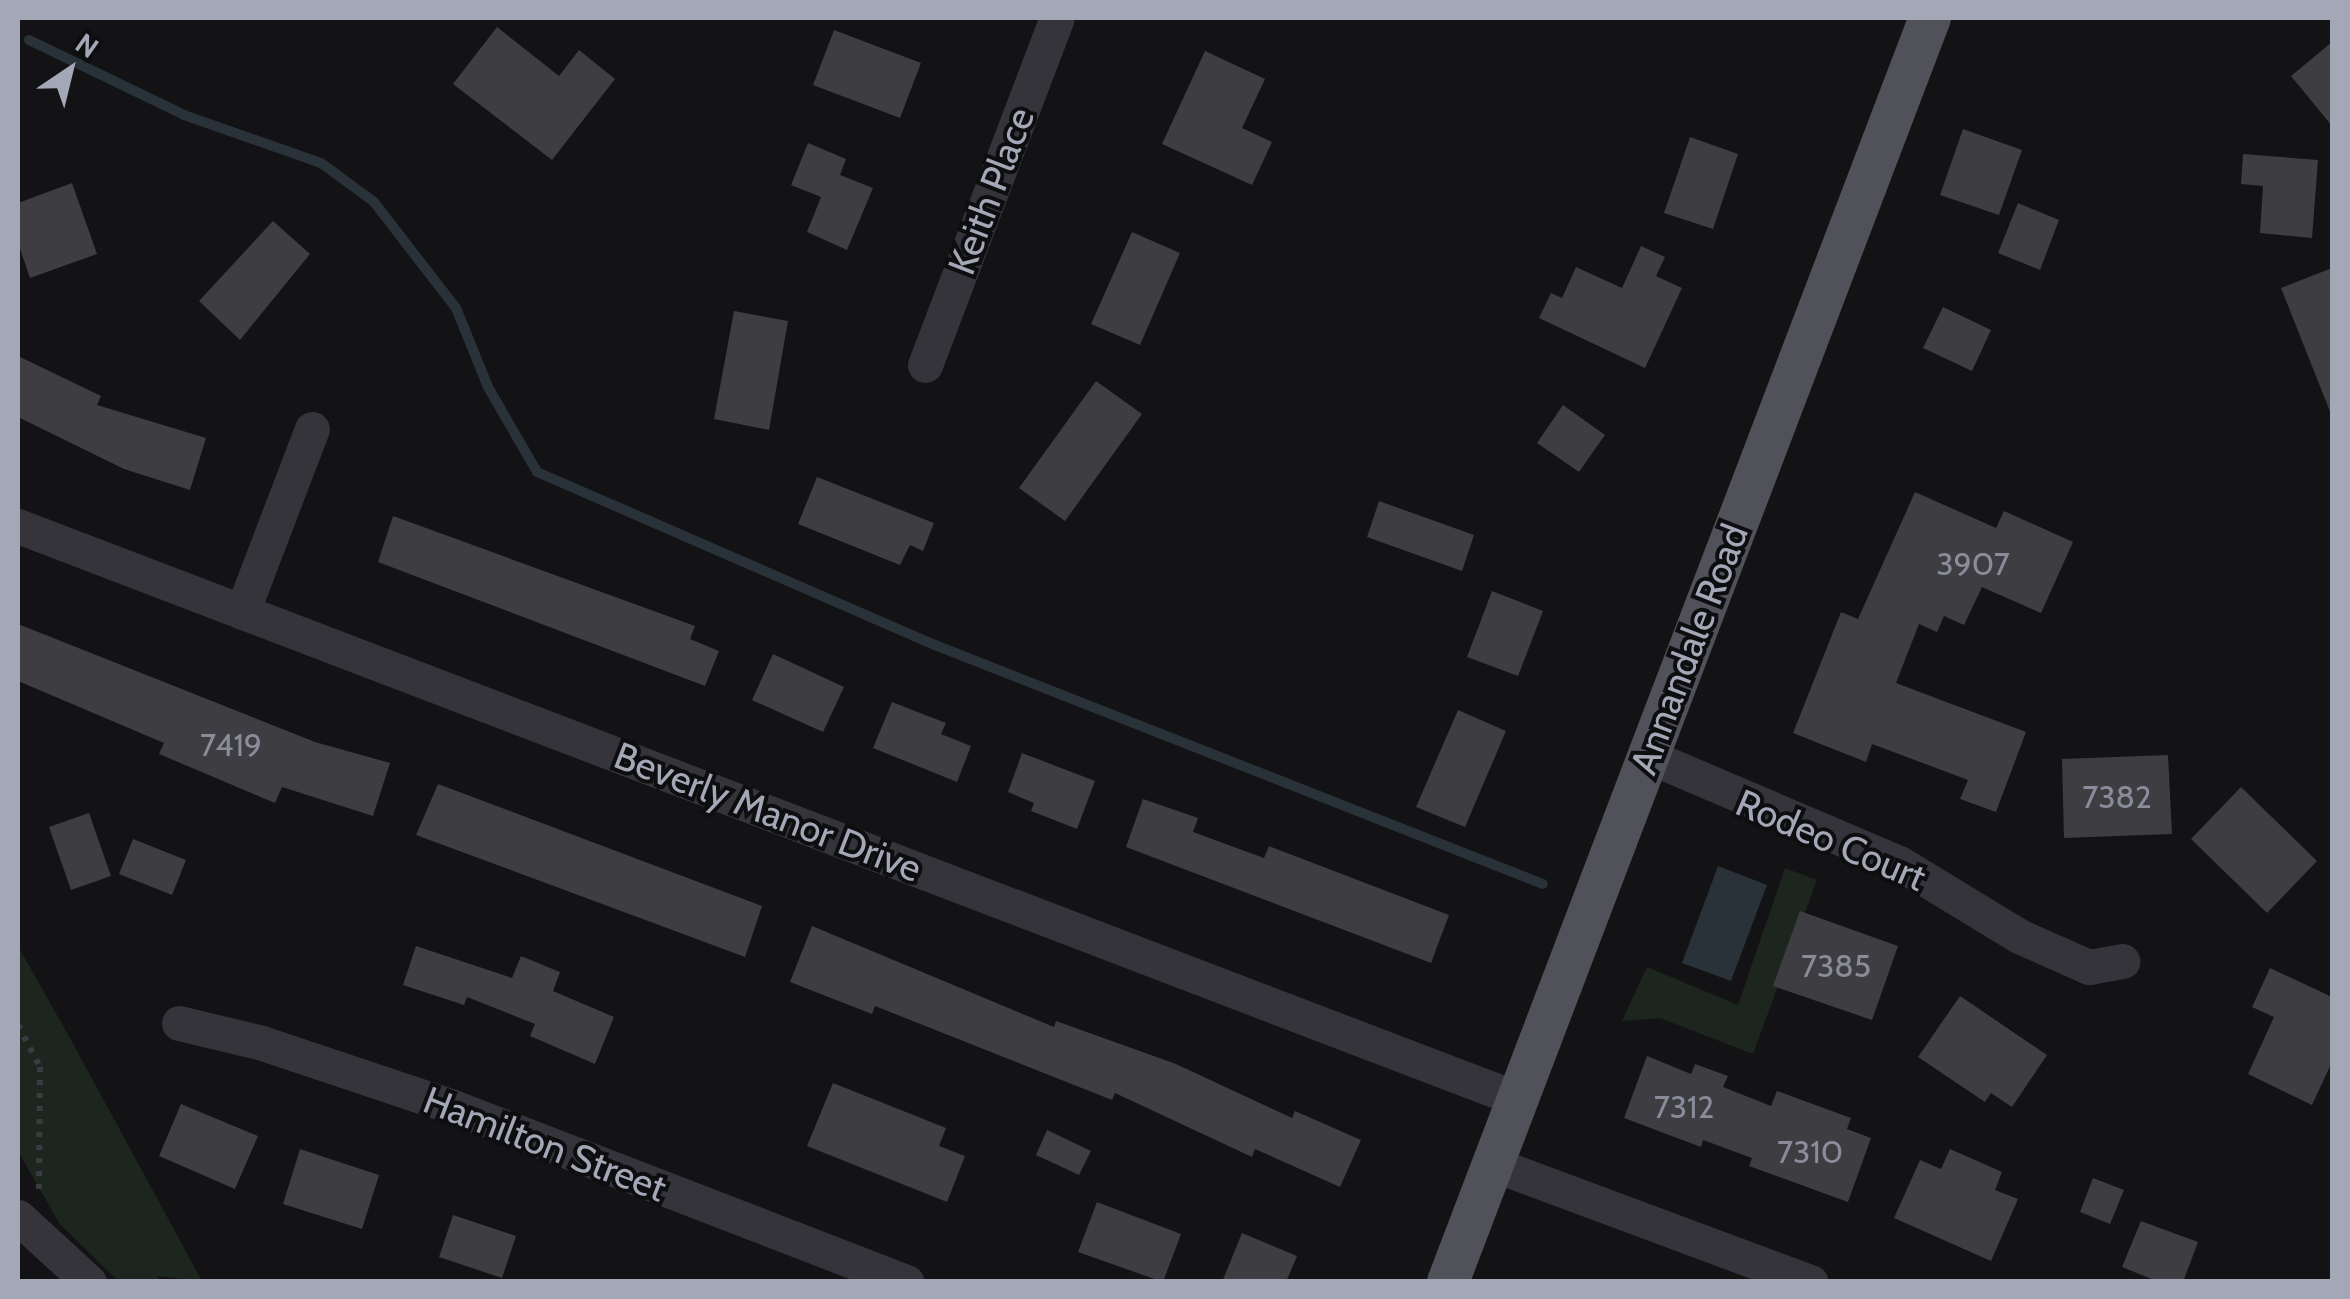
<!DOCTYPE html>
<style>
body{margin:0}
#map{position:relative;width:2350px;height:1299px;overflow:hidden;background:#131315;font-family:Cabin,sans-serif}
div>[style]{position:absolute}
.green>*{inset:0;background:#1d251f}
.water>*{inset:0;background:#293139}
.stream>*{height:10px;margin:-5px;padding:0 5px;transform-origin:5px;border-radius:5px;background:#293139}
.building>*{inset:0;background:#3d3d42}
.path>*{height:6px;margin-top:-3px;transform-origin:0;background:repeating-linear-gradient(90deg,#3a3b41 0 5px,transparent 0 13px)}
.minor>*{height:35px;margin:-17.5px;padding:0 17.5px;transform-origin:17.5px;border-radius:17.5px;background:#34343a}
.major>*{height:42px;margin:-21px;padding:0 21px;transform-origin:21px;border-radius:21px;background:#505159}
span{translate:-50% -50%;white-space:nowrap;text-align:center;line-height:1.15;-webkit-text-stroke:8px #0e0e10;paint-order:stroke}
.number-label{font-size:32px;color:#8a8d99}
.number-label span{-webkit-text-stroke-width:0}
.street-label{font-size:38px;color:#a4a8b6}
.frame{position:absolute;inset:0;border:20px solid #a4a8b6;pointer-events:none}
.north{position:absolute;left:20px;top:20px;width:100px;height:100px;-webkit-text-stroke:8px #0e0e10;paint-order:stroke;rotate:35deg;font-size:28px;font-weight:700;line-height:40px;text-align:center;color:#a4a8b6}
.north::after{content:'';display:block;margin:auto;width:35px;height:45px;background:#a4a8b6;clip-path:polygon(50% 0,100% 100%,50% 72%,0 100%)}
</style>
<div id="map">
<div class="green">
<i style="clip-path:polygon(1785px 868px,1817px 880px,1753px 1054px,1660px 1018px,1622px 1021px,1647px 967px,1738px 1005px)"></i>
<i style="clip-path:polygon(18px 946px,71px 1040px,202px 1281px,158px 1276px,160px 1281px,118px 1281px,59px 1223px,18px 1151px)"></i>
</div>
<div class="water">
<i style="clip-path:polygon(1718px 866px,1767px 885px,1731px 981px,1682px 963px)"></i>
</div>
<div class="stream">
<i style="left:29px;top:40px;width:172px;rotate:25.8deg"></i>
<i style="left:184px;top:115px;width:145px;rotate:19.3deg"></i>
<i style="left:321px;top:163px;width:66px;rotate:36.3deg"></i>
<i style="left:374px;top:202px;width:134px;rotate:52.3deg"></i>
<i style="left:456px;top:308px;width:85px;rotate:67.9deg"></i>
<i style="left:488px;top:387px;width:98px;rotate:60deg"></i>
<i style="left:537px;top:472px;width:434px;rotate:23.5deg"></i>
<i style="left:935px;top:645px;width:653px;rotate:21.46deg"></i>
</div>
<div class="building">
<i style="clip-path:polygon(497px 27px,559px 76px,579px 50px,615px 79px,552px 160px,453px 84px)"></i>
<i style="clip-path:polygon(834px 30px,921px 63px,900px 118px,813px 85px)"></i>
<i style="clip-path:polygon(2332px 42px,2332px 126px,2291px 76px)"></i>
<i style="clip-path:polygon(1205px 51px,1265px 79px,1242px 128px,1272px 142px,1252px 185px,1162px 144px)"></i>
<i style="clip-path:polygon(1963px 129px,2022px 150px,1999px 215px,1940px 195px)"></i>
<i style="clip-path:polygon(1690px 137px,1738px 154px,1713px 229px,1664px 213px)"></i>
<i style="clip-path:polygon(808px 143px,846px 159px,840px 175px,873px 188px,847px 250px,807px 232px,821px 197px,791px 185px)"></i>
<i style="clip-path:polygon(2243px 154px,2318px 160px,2312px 238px,2260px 233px,2263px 186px,2241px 184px)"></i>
<i style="clip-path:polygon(72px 183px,97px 254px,30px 278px,18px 243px,18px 203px)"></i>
<i style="clip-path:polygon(2018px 203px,2059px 220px,2040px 270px,1998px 253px)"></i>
<i style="clip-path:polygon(273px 221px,310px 254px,240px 340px,199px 301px)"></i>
<i style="clip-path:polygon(1132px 232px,1180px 253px,1140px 345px,1091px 324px)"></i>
<i style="clip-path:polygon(1641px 246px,1665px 257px,1656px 276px,1682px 288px,1645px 368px,1539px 318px,1551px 293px,1562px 298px,1576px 267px,1622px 288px)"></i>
<i style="clip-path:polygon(2332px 268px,2332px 414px,2331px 414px,2281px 288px)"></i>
<i style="clip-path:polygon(1943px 307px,1991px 330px,1972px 371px,1923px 348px)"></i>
<i style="clip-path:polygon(734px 311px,788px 321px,769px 430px,714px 419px)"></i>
<i style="clip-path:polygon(18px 356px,101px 396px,97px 405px,206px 438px,190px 490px,124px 469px,18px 417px)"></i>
<i style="clip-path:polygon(1096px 381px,1142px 414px,1065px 521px,1019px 488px)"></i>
<i style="clip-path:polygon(1563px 405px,1605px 435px,1579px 472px,1537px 443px)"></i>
<i style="clip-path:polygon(817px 477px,934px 523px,923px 551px,910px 545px,900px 565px,798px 524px)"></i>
<i style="clip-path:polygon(1915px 492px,1996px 528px,2004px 511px,2073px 542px,2041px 613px,1982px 587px,1964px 625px,1944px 616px,1937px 632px,1919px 624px,1896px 683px,2026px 732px,1996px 812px,1960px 799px,1968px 780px,1872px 744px,1866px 762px,1793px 733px,1841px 612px,1858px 619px)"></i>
<i style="clip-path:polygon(1379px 501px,1474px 535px,1462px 571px,1367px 537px)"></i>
<i style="clip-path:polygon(393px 516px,695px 626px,690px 639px,719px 651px,705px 686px,378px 562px)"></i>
<i style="clip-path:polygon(1492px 591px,1543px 611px,1518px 676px,1467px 657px)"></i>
<i style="clip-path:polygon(18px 624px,315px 742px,390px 763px,373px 816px,282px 787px,275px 803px,159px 754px,164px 743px,18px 681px)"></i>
<i style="clip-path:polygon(773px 654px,844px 687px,823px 732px,752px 700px)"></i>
<i style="clip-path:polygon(892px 702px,946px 723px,941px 734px,971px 746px,957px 782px,873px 748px)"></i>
<i style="clip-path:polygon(1458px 710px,1506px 731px,1465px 827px,1416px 807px)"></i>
<i style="clip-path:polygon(1022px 753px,1095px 781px,1077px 829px,1031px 811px,1034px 803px,1008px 792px)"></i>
<i style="clip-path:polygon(2168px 755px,2172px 834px,2064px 838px,2062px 759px)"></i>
<i style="clip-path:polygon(438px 784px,762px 906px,745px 957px,416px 835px)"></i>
<i style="clip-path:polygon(2241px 787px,2317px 861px,2267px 913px,2191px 839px)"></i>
<i style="clip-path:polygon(1143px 799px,1198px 818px,1193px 832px,1264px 858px,1269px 846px,1449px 915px,1431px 963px,1126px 847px)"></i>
<i style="clip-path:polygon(89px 813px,111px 876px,71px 890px,49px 827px)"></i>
<i style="clip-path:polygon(133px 839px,186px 860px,172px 895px,119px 874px)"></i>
<i style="clip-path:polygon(1800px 911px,1898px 946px,1872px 1020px,1773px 986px)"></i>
<i style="clip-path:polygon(812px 926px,1054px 1027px,1056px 1021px,1176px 1064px,1292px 1118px,1295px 1111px,1361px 1140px,1340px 1187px,1255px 1149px,1252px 1157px,1115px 1093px,1112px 1100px,875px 1006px,872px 1014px,790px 982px)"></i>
<i style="clip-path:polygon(416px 946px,512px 978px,521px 956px,560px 972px,553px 991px,614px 1017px,595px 1064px,530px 1036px,535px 1024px,467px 997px,464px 1005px,403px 985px)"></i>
<i style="clip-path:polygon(2270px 968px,2332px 997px,2332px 1062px,2312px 1105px,2248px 1074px,2274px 1017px,2252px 1007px)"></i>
<i style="clip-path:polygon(1960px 996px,2047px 1055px,2012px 1107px,1991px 1093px,1985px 1102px,1918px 1057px)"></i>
<i style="clip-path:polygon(1647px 1056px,1691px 1074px,1695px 1064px,1728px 1076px,1723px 1087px,1771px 1106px,1777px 1091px,1851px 1118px,1847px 1129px,1871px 1138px,1848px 1202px,1749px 1166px,1752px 1158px,1703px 1140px,1701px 1147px,1624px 1118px)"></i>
<i style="clip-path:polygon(833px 1083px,946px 1128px,939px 1146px,965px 1156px,947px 1202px,807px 1146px)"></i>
<i style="clip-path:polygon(181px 1104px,258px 1136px,235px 1189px,159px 1156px)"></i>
<i style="clip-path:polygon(1047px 1130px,1091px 1151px,1079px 1175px,1036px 1155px)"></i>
<i style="clip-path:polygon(300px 1149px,379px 1175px,362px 1229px,283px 1204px)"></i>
<i style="clip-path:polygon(1950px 1149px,2002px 1172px,1995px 1190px,2018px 1199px,1991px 1261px,1894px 1218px,1920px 1160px,1941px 1169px)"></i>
<i style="clip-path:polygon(2093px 1178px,2124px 1190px,2110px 1224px,2080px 1212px)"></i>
<i style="clip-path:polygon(1097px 1202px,1181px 1234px,1163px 1282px,1078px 1252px)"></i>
<i style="clip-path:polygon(453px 1215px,516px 1236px,502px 1278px,439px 1257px)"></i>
<i style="clip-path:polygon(2141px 1221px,2198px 1242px,2183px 1282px,2159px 1282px,2122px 1267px)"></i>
<i style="clip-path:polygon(1242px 1233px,1297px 1256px,1286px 1282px,1222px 1282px)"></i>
</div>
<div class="path">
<i style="left:18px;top:1025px;width:47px;rotate:62.4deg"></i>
<i style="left:40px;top:1067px;width:125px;rotate:90.5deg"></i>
</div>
<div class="minor">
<i style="left:925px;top:365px;width:371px;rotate:-69.2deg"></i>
<i style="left:18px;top:526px;width:1606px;rotate:20.91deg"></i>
<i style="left:242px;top:612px;width:196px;rotate:-69.1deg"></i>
<i style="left:1648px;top:756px;width:273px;rotate:23.1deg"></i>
<i style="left:1899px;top:863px;width:140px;rotate:31.3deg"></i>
<i style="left:2019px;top:936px;width:77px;rotate:23.9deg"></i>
<i style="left:2089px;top:967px;width:34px;rotate:-10deg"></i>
<i style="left:179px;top:1023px;width:85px;rotate:13.5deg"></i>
<i style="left:262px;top:1043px;width:201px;rotate:18.5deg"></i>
<i style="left:453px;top:1107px;width:486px;rotate:21.1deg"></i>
<i style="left:1493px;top:1164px;width:339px;rotate:20.4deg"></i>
<i style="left:18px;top:1217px;width:96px;rotate:42.5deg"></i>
</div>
<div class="major">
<i style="left:1448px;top:1282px;width:1353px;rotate:-69.13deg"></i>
</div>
<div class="number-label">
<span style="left:1973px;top:564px">3907</span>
<span style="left:231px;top:745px">7419</span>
<span style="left:2117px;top:797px">7382</span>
<span style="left:1836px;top:966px">7385</span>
<span style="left:1684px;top:1107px">7312</span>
<span style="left:1810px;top:1152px">7310</span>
</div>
<div class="street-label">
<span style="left:991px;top:191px;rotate:-69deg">Keith Place</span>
<span style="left:1689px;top:649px;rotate:-69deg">Annandale Road</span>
<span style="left:768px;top:812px;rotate:21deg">Beverly Manor Drive</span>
<span style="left:1831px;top:840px;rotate:23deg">Rodeo Court</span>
<span style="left:545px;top:1144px;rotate:21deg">Hamilton Street</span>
</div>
<div class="frame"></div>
<div class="north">N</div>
</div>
